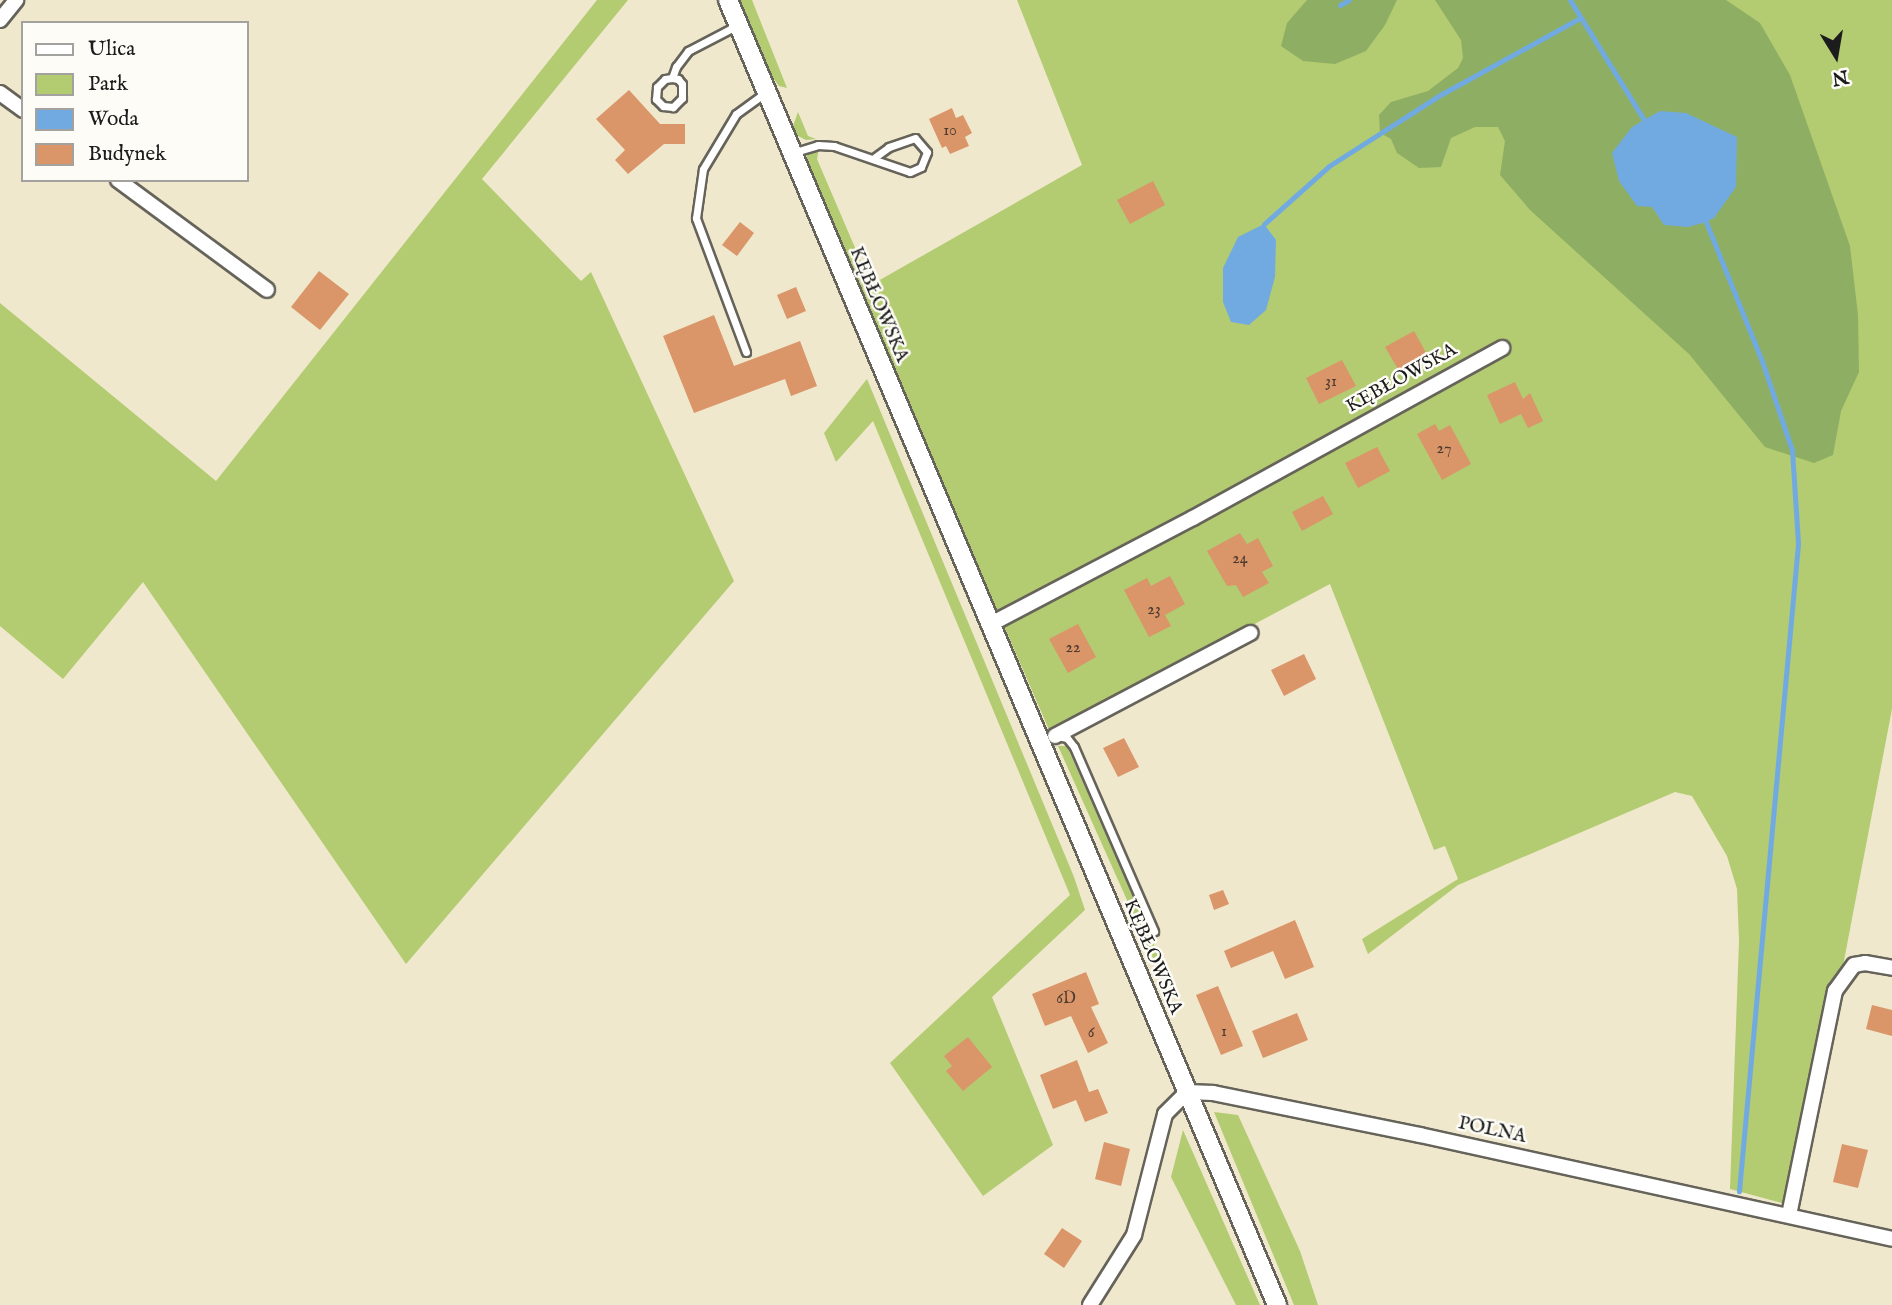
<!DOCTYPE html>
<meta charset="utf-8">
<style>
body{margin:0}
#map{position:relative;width:1892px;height:1305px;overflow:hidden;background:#efe8cd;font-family:"IM FELL English",serif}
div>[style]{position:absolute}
.green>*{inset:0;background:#b3cb71}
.forest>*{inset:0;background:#8eaf63}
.water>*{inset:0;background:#71aae1}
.stream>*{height:5px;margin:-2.5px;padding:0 2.5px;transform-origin:2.5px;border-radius:2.5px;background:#71aae1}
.building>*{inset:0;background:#da9569}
.roads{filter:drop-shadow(2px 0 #66635a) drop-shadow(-2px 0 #66635a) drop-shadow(0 2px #66635a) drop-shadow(0 -2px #66635a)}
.service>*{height:7px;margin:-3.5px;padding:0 3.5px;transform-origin:3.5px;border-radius:3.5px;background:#fff}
.minor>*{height:14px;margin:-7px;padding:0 7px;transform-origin:7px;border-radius:7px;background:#fff}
.tertiary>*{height:18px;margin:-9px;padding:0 9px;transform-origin:9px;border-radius:9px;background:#fff}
span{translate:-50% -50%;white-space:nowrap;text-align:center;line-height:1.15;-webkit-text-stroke:5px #fdfcf7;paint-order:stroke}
.number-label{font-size:16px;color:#4c3a2f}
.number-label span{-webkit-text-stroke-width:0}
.street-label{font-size:19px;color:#1c1c1c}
.legend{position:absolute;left:21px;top:21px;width:228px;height:161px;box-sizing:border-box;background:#fdfcf7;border:2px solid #a3a29f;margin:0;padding:9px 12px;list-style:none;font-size:21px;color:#1c1c1c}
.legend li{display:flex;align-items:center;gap:14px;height:35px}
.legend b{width:35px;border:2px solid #a3a29f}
.north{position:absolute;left:1801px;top:21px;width:70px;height:70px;-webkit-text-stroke:5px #fdfcf7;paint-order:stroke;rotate:169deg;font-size:19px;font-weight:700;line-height:28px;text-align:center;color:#1c1c1c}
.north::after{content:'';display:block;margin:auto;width:24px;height:32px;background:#1c1c1c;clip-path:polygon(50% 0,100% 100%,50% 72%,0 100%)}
</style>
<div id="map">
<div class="green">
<i style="clip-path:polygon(597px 0,628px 0,482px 179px,581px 281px,591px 272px,734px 581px,406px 964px,143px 582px,63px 679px,0 626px,0 303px,216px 481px)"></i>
<i style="clip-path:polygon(737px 0,752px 0,787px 88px,779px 86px,770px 74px)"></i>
<i style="clip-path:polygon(1017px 0,1892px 0,1892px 709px,1797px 1207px,1730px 1189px,1739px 941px,1737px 889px,1727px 856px,1692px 796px,1675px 792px,1458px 885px,1368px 954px,1362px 939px,1458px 879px,1445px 846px,1434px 850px,1330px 584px,1050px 732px,859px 292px,805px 160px,808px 154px,819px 148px,817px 159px,871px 285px,1082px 165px)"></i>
<i style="clip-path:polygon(798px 112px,808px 136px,816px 139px,806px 140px,796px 135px,793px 126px)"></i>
<i style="clip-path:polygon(867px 379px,1074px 877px,1085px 910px,992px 997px,1053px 1145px,983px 1196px,890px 1063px,1070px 895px,873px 421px,836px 462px,824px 433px)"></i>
<i style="clip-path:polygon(1058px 746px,1067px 746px,1163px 965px,1157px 967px)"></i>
<i style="clip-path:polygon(1214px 1112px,1238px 1115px,1300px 1251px,1318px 1305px,1294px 1305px)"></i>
<i style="clip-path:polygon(1183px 1130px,1260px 1305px,1236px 1305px,1171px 1177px)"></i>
</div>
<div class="forest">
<i style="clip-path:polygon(1307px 0,1397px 0,1385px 25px,1366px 51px,1335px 64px,1303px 61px,1281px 46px,1287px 23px)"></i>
<i style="clip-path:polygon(1435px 0,1726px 0,1760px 23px,1790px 75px,1850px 246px,1858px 315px,1859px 372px,1841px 411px,1833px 455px,1814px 463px,1765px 447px,1689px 354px,1530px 210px,1500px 175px,1505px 141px,1498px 127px,1475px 127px,1451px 138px,1441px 167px,1419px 168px,1397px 153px,1391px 139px,1380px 133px,1379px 115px,1391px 102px,1428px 91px,1458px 68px,1463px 58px,1461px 40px)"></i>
</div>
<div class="water">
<i style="clip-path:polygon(1660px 111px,1686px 113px,1737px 137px,1736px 187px,1714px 218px,1706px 222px,1688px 227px,1664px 225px,1652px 207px,1637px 206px,1619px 181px,1612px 153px,1632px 127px)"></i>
<i style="clip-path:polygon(1264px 224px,1276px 240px,1275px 277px,1266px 310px,1249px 325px,1231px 322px,1223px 302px,1223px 268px,1238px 237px)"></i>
</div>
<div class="stream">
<i style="left:1570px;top:0;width:141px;rotate:58.3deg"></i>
<i style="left:1340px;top:5px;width:10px;rotate:-29deg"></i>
<i style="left:1706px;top:222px;width:150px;rotate:68.1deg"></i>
<i style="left:1762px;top:361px;width:94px;rotate:71.4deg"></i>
<i style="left:1792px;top:450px;width:94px;rotate:86.3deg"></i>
<i style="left:1798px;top:544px;width:650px;rotate:95.21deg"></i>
<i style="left:1264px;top:224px;width:87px;rotate:-41.7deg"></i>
<i style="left:1329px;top:166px;width:132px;rotate:-32.6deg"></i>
<i style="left:1440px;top:95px;width:160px;rotate:-28.8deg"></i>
</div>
<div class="building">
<i style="clip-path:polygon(629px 90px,660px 124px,685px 124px,685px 144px,664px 144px,628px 174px,615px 160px,625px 150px,596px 119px)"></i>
<i style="clip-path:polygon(952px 108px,956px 118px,963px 115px,972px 133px,965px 137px,969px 146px,950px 154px,946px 146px,942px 148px,929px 119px)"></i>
<i style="clip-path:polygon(1153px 181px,1165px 205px,1130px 224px,1117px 200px)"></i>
<i style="clip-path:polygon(740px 222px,754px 233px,737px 256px,722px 245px)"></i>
<i style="clip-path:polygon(319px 271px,349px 294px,320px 330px,291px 307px)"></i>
<i style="clip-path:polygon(796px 287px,806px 311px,787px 319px,777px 295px)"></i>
<i style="clip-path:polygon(714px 315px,734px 366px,800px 341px,817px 386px,791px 396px,785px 379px,694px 413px,663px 336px)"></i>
<i style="clip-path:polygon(1414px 331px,1429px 358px,1401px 374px,1385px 347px)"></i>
<i style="clip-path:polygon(1342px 360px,1356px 386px,1319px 404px,1306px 378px)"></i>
<i style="clip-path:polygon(1515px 382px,1523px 399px,1530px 393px,1543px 421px,1528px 428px,1521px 414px,1500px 424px,1487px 395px)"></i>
<i style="clip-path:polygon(1435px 424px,1439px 431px,1450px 425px,1471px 464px,1442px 480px,1417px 434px)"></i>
<i style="clip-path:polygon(1377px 447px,1390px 471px,1358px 488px,1345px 463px)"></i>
<i style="clip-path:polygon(1323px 496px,1333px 514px,1302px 531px,1292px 512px)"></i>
<i style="clip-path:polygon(1240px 533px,1247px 544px,1258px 538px,1273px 566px,1262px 572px,1269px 583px,1243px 597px,1236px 585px,1227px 586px,1207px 551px)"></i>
<i style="clip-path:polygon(1170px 576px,1185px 604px,1165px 615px,1171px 626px,1149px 637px,1124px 590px,1147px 578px,1151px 586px)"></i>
<i style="clip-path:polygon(1078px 624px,1096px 657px,1068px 673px,1049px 639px)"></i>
<i style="clip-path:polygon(1304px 654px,1316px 679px,1284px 696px,1271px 670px)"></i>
<i style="clip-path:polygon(1124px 738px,1139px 767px,1118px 777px,1103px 748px)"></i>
<i style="clip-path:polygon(1223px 890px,1229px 904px,1214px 910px,1209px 895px)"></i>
<i style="clip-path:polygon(1295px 920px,1314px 967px,1285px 979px,1273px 951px,1231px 968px,1224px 951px)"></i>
<i style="clip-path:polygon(1086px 972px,1099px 1004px,1091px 1007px,1108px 1043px,1088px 1053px,1071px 1016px,1045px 1026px,1032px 994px)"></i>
<i style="clip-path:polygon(1218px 986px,1243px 1046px,1221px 1055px,1196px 995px)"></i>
<i style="clip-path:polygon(1872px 1005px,1892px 1010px,1892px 1036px,1866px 1029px)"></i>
<i style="clip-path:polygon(1297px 1013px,1308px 1040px,1263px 1058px,1252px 1031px)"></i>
<i style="clip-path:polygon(968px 1037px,992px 1067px,963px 1091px,946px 1071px,952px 1066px,944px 1056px)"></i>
<i style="clip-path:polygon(1077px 1060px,1089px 1092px,1098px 1089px,1108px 1113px,1085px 1122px,1076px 1100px,1053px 1109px,1040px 1075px)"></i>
<i style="clip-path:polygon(1104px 1142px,1130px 1149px,1121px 1186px,1095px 1179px)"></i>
<i style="clip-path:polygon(1842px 1144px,1868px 1150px,1858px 1188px,1833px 1182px)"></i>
<i style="clip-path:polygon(1062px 1228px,1082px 1241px,1064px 1268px,1044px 1254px)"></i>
</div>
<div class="roads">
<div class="service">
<i style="left:672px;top:78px;width:6px;rotate:9deg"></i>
<i style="left:678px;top:79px;width:6px;rotate:51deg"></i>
<i style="left:682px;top:84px;width:14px;rotate:90deg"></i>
<i style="left:682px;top:98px;width:13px;rotate:135deg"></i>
<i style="left:673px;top:107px;width:10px;rotate:-174deg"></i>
<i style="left:663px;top:106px;width:10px;rotate:-135deg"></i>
<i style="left:656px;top:99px;width:12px;rotate:-85deg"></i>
<i style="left:657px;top:87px;width:11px;rotate:-45deg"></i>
<i style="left:665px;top:79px;width:7px;rotate:-8deg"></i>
<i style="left:672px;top:78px;width:12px;rotate:-70deg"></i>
<i style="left:676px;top:67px;width:20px;rotate:-53deg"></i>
<i style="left:688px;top:51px;width:56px;rotate:-27.5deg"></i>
<i style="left:792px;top:153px;width:27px;rotate:-17deg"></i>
<i style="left:818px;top:145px;width:16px;rotate:4deg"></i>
<i style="left:834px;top:146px;width:80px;rotate:18.9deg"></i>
<i style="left:910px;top:172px;width:12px;rotate:-24deg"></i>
<i style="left:921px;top:167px;width:16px;rotate:-68deg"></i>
<i style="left:927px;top:152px;width:18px;rotate:-131deg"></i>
<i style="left:915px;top:138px;width:28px;rotate:161deg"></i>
<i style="left:889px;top:147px;width:17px;rotate:144deg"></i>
<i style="left:746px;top:352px;width:143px;rotate:-110.5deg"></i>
<i style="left:696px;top:218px;width:49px;rotate:-81.9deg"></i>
<i style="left:703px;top:169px;width:64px;rotate:-59deg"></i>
<i style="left:736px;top:114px;width:36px;rotate:-36deg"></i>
<i style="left:1058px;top:736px;width:9px;rotate:13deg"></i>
<i style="left:1067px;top:738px;width:11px;rotate:52deg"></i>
<i style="left:1074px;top:747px;width:201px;rotate:66.5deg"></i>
</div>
<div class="minor">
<i style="left:0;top:20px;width:26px;rotate:-51deg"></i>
<i style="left:0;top:93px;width:29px;rotate:36deg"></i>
<i style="left:118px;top:180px;width:185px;rotate:36.4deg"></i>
<i style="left:989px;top:625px;width:230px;rotate:-27.7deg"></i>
<i style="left:1193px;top:518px;width:353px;rotate:-28.8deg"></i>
<i style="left:1055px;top:736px;width:221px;rotate:-27.8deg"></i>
<i style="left:1789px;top:1215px;width:229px;rotate:-78.4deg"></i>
<i style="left:1835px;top:991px;width:32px;rotate:-54deg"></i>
<i style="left:1854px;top:965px;width:11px;rotate:-10deg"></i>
<i style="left:1865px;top:963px;width:27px;rotate:10deg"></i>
<i style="left:1090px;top:1305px;width:83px;rotate:-57.8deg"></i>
<i style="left:1134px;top:1235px;width:125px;rotate:-75.6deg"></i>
<i style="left:1165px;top:1114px;width:31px;rotate:-45deg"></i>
<i style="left:1187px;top:1092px;width:26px;rotate:2deg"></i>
<i style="left:1213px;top:1093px;width:211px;rotate:11.5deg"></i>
<i style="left:1420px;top:1135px;width:483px;rotate:12.4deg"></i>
</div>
<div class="tertiary">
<i style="left:728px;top:0;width:1416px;rotate:67.18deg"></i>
</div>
</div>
<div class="number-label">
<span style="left:950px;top:131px">10</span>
<span style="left:1331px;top:382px">31</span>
<span style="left:1444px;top:449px">27</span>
<span style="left:1240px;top:559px">24</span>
<span style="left:1154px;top:610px">23</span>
<span style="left:1073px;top:648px">22</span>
<span style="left:1066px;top:999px">6D</span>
<span style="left:1224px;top:1032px">1</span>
<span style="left:1091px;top:1033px">6</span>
</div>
<div class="street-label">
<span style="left:878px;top:305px;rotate:67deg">KĘBŁOWSKA</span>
<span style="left:1402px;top:379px;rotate:-29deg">KĘBŁOWSKA</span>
<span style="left:1152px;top:957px;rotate:67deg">KĘBŁOWSKA</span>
<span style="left:1492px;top:1131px;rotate:12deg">POLNA</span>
</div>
<ul class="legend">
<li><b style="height:9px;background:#fff"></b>Ulica</li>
<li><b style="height:19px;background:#b3cb71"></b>Park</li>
<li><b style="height:19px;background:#71aae1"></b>Woda</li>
<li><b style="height:19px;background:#da9569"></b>Budynek</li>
</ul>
<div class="north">N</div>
</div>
